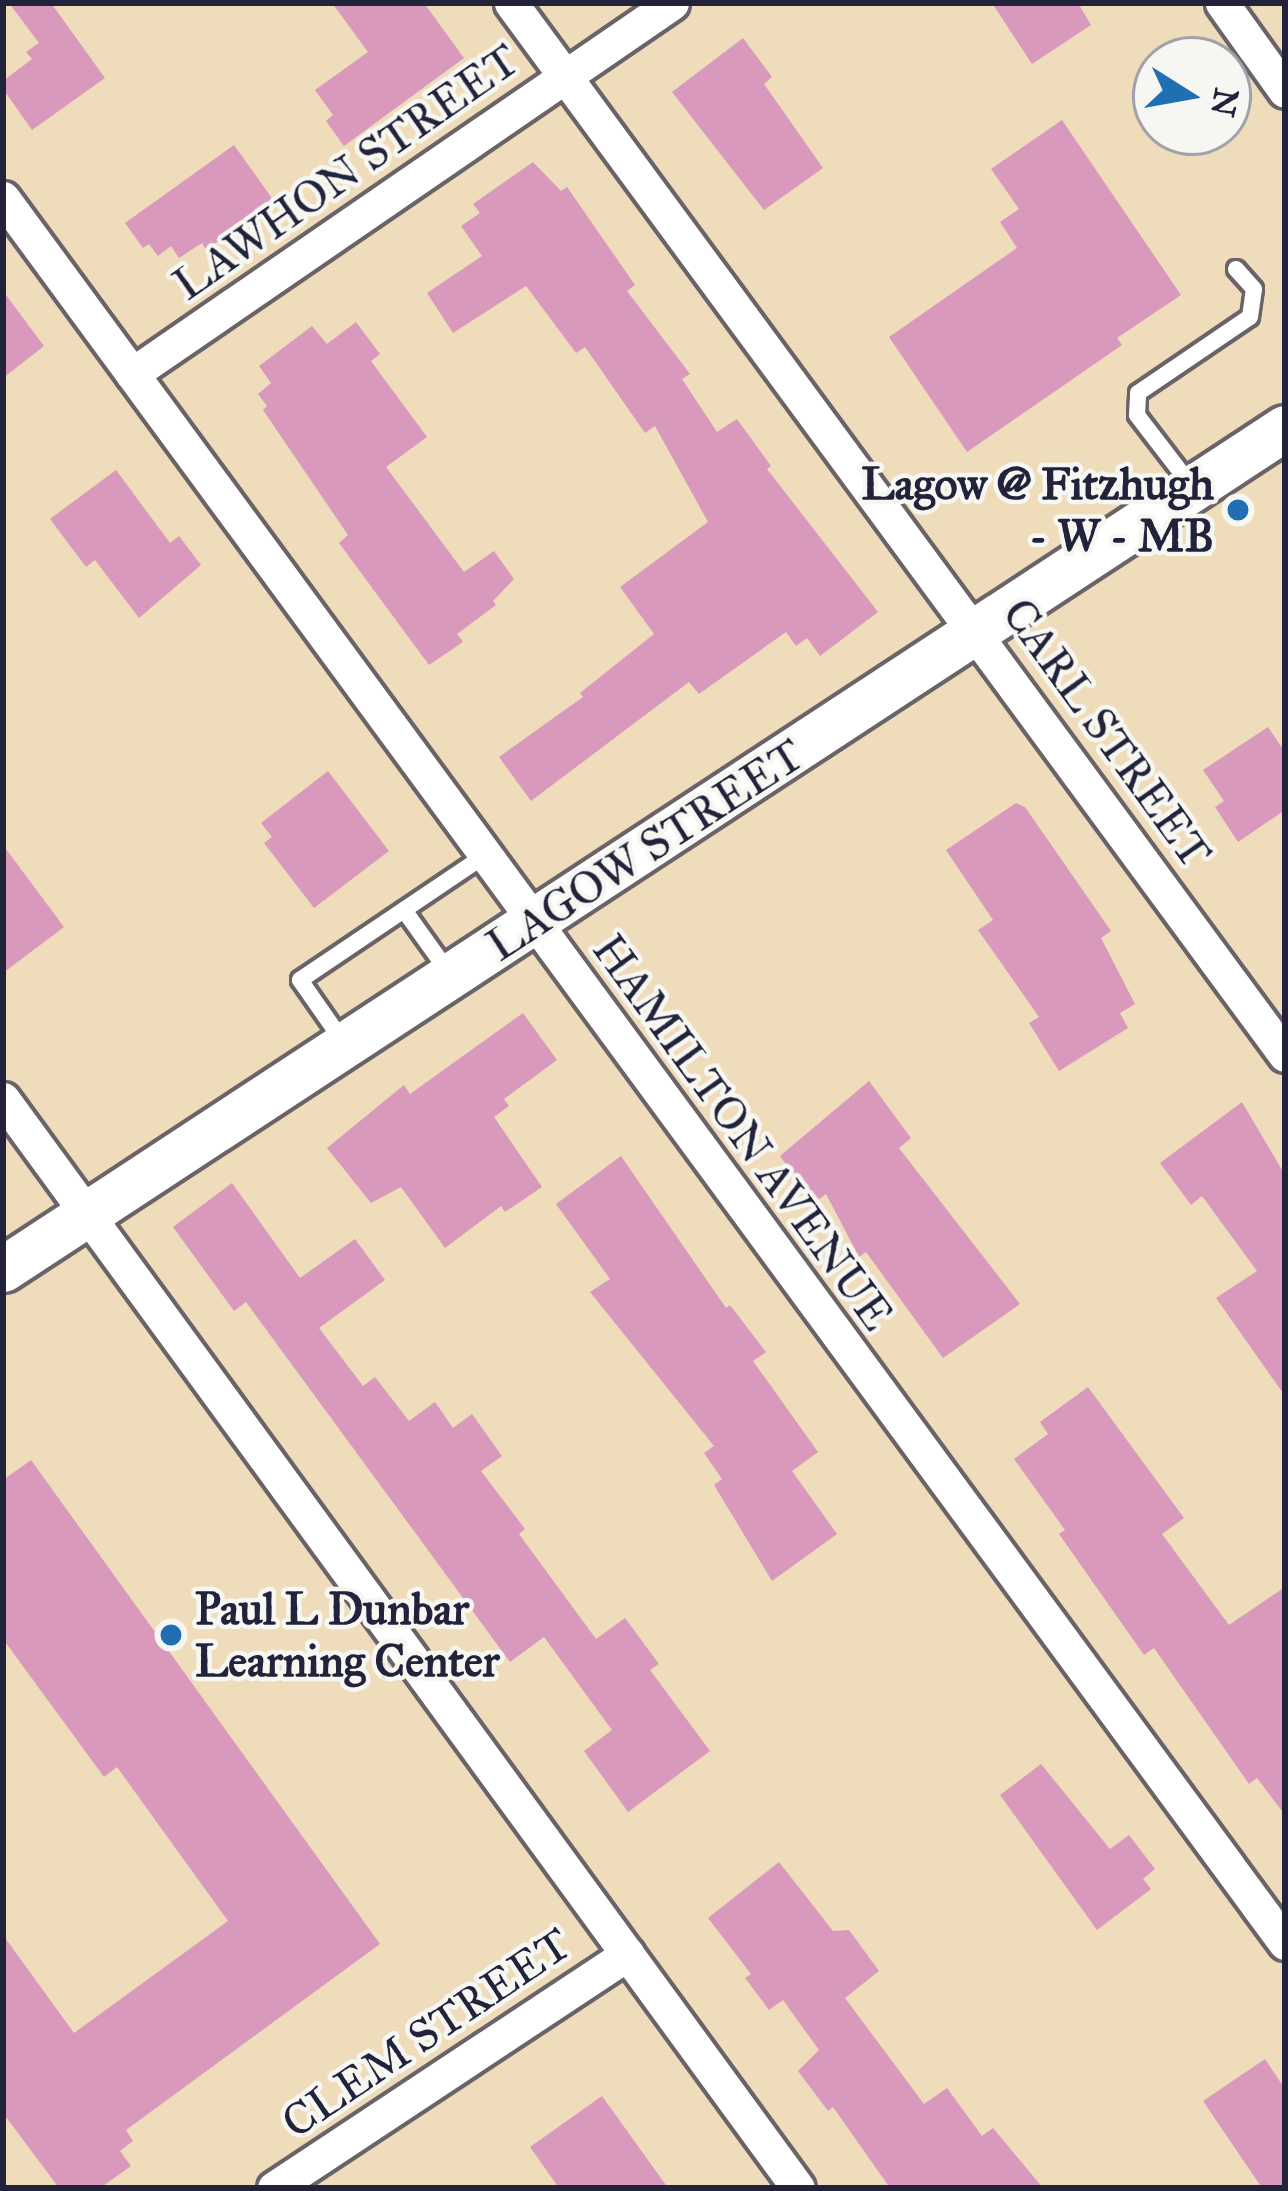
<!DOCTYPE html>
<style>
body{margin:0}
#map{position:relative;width:1288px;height:2191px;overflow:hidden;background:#efdcbb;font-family:"IM FELL Great Primer",serif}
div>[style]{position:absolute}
.building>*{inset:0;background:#d899bc}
.roads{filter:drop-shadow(3px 0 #6a6368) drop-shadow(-3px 0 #6a6368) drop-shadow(0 3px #6a6368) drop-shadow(0 -3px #6a6368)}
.lane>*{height:16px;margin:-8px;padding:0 8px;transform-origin:8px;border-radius:8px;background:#fff}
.street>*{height:33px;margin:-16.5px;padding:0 16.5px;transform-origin:16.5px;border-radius:16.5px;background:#fff}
.secondary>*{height:45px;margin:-22.5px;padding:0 22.5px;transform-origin:22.5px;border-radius:22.5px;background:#fff}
.dots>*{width:33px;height:33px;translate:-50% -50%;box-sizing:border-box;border:6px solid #f6f6f2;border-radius:50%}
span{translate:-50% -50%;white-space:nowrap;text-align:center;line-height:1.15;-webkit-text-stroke:9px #f6f6f2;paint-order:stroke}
.street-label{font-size:45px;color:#22223b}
.poi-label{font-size:45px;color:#22223b;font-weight:700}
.right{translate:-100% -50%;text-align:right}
.left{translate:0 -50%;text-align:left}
.frame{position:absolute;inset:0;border:6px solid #22223b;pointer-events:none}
.north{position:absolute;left:1132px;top:36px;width:120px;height:120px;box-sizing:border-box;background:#f6f6f2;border:3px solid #a1a1a9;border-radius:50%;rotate:101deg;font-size:33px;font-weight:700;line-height:48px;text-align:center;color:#22223b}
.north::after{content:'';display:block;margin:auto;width:42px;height:54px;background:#1f6fb2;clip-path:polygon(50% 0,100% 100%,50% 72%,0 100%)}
</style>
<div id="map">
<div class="building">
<i style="clip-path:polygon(9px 3px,51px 3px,105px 78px,32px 130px,3px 89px,3px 81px,32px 59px,26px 52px,39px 43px)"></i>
<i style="clip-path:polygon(332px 3px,424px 3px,464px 58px,344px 146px,326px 121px,333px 115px,315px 90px,368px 52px)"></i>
<i style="clip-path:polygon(992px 3px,1078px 3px,1091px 25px,1032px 64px)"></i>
<i style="clip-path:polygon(743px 38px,772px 77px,764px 84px,823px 168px,764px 210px,672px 92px)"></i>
<i style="clip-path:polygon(1062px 120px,1181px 295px,1117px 338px,1122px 345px,967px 452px,889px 337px,1017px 248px,1000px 222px,1019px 209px,991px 169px)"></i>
<i style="clip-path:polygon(234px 145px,274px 201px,206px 250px,202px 243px,179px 258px,171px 246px,158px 256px,149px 244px,143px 248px,125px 223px)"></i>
<i style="clip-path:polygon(533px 162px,561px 191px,567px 187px,635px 285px,627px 291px,690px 374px,682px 379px,717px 432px,737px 419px,771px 466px,767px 469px,878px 612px,820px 656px,807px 638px,796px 646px,786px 632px,699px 694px,689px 682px,531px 801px,499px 757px,583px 697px,580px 693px,654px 634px,620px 587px,708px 522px,655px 426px,645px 433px,585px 347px,576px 353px,526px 286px,453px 333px,427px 293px,482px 256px,461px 226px,480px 213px,473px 204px)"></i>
<i style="clip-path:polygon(3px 291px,44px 346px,3px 378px)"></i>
<i style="clip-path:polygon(356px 322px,380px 354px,371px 361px,427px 437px,386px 467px,464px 572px,494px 551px,514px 579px,493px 601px,496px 605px,457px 634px,463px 642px,429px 665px,339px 543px,348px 535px,263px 410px,267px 406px,258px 394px,271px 383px,259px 366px,312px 326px,327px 344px)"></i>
<i style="clip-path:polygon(116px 470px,170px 543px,179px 536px,201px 565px,139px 618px,95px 560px,86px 567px,50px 519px)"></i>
<i style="clip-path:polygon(1268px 727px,1285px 752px,1285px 810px,1238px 842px,1215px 807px,1224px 801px,1203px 770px)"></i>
<i style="clip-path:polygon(328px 771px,389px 851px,314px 908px,264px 843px,272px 837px,261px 823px)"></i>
<i style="clip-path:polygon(1016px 803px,1025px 807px,1111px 931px,1101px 938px,1135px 1004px,1120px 1013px,1128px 1028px,1059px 1071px,1029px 1023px,1039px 1017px,978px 930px,993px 920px,946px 850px)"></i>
<i style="clip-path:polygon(3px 845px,64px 927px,3px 973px)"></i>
<i style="clip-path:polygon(523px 1013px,557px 1060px,504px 1099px,509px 1106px,494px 1117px,542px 1187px,505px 1212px,501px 1206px,445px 1248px,401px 1187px,371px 1203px,327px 1148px,404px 1085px,410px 1094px)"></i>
<i style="clip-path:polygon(869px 1081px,911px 1138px,899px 1148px,1020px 1304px,943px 1358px,866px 1252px,859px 1257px,826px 1194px,814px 1203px,780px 1156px)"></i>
<i style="clip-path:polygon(1242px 1102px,1285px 1175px,1285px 1396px,1216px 1298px,1257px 1271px,1202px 1196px,1191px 1205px,1160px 1163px)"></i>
<i style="clip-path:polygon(621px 1156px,726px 1308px,730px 1305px,766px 1352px,753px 1361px,818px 1452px,792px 1471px,837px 1534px,772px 1581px,714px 1485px,722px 1479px,704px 1453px,714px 1446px,590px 1292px,610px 1279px,556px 1204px)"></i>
<i style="clip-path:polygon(232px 1183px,300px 1278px,355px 1239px,385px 1280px,319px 1328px,363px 1386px,375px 1377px,409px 1421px,435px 1402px,453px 1428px,472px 1414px,502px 1456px,481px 1471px,525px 1529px,519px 1534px,596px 1639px,625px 1618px,659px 1664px,650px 1670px,710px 1751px,628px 1812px,584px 1751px,612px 1730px,544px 1637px,510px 1662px,246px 1302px,234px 1311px,173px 1227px)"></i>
<i style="clip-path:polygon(1088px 1387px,1184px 1518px,1162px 1534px,1229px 1625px,1285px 1587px,1285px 1815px,1257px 1778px,1249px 1784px,1154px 1648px,1144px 1655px,1059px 1534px,1065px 1530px,1014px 1459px,1048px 1434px,1040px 1422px)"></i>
<i style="clip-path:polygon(31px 1460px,380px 1944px,126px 2130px,133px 2141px,120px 2151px,131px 2166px,100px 2188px,59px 2188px,3px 2113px,3px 1935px,74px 2033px,228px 1921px,117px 1767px,104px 1777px,3px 1639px,3px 1480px)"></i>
<i style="clip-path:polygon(1041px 1764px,1110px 1849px,1129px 1835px,1155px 1869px,1143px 1879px,1151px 1889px,1097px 1930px,1000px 1795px)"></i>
<i style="clip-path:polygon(779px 1862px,833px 1931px,849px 1930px,879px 1971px,845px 1998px,924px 2104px,947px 2088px,982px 2136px,993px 2128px,1043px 2188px,890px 2188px,833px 2107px,828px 2111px,798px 2071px,819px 2050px,783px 2000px,769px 2010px,745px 1978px,751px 1974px,708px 1918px)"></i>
<i style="clip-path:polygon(1265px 2059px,1285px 2089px,1285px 2188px,1262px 2188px,1203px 2101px)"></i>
<i style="clip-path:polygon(602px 2096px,668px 2188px,559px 2188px,530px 2147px)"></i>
</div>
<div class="roads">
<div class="lane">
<i style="left:1193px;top:488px;width:92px;rotate:-127.5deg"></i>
<i style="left:1137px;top:415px;width:22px;rotate:-87deg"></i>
<i style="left:1138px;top:393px;width:135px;rotate:-34.2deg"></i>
<i style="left:1250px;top:317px;width:28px;rotate:-82deg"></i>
<i style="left:1254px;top:289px;width:27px;rotate:-132deg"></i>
<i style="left:404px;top:910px;width:77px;rotate:54.5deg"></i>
<i style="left:344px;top:1043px;width:77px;rotate:-124.9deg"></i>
<i style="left:300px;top:980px;width:222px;rotate:-34deg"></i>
</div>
<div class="street">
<i style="left:511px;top:3px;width:1306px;rotate:53.66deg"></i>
<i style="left:1222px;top:3px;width:108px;rotate:54.4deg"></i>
<i style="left:3px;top:198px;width:2165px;rotate:53.7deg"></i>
<i style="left:132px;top:374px;width:655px;rotate:-34.49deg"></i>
<i style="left:3px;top:1099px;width:1348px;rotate:53.87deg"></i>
<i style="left:274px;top:2188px;width:424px;rotate:-33.5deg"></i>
</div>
<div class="secondary">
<i style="left:3px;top:1269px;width:1533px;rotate:-33.27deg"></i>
</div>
</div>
<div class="dots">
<i style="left:1238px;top:510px;background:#1f6fb2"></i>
<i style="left:171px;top:1635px;background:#1f6fb2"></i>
</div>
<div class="street-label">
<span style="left:346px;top:172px;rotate:-35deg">LAWHON STREET</span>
<span style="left:1107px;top:733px;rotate:54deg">CARL STREET</span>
<span style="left:645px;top:850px;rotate:-33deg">LAGOW STREET</span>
<span style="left:743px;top:1132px;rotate:54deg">HAMILTON AVENUE</span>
<span style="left:426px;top:2033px;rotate:-34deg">CLEM STREET</span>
</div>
<div class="poi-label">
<span class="right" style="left:1214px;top:510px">Lagow @ Fitzhugh<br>- W - MB</span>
<span class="left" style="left:195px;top:1635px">Paul L Dunbar<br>Learning Center</span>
</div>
<div class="frame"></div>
<div class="north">N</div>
</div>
